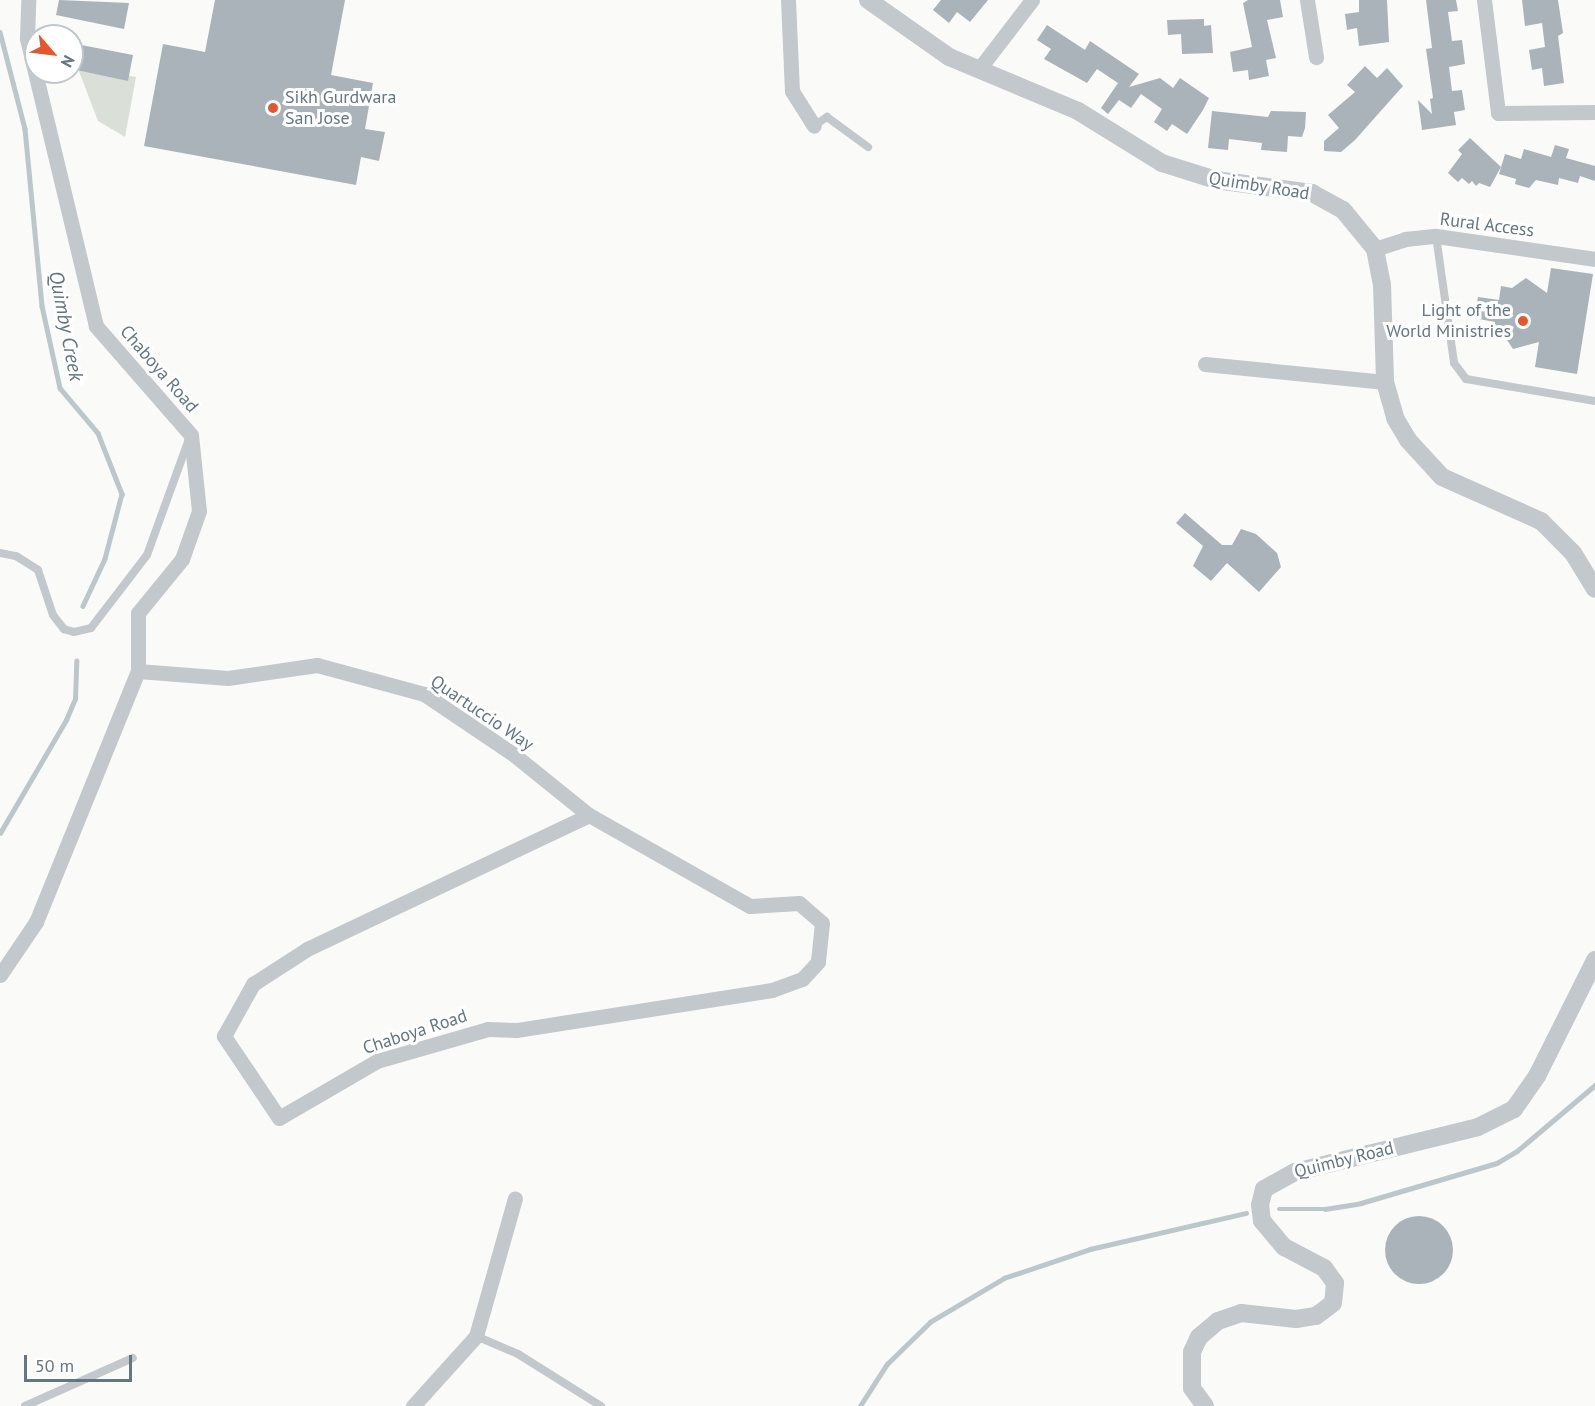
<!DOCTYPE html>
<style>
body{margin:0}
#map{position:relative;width:1595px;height:1406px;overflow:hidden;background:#fafaf8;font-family:"PT Sans",sans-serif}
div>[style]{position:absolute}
.green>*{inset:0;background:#dadfd7}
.stream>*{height:4.5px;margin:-2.25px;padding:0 2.25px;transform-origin:2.25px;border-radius:2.25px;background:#bbc7cb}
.building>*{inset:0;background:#aab3b9}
.round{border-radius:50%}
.service>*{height:8px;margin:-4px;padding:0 4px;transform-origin:4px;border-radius:4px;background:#c3c8cc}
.minor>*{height:15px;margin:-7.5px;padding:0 7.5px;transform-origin:7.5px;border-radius:7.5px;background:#c3c8cc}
.tertiary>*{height:18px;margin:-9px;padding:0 9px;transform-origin:9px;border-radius:9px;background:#c3c8cc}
.dots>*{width:16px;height:16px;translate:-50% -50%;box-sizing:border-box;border:3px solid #fff;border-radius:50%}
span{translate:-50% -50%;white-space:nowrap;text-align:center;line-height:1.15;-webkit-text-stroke:6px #fff;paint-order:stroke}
.poi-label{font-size:18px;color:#657683}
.left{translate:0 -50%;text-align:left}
.right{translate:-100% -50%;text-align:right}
.street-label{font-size:18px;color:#657683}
.water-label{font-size:20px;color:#60757c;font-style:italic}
.north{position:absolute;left:24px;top:24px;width:60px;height:60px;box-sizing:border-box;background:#fff;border:2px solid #c1c8cd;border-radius:50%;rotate:118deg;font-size:16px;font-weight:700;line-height:24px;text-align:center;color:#657683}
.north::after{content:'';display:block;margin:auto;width:21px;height:27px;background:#e4572e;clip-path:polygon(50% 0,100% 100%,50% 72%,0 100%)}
.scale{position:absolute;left:24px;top:1355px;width:108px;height:27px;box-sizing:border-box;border:3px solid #657683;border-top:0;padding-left:8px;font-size:18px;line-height:21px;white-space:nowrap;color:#657683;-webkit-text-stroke:4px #fff;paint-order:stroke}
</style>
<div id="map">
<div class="green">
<i style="clip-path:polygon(77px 66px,136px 77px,125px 137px,98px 121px)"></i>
</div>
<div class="stream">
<i style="left:0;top:32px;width:100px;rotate:75.5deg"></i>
<i style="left:25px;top:129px;width:178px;rotate:84.5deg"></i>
<i style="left:42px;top:306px;width:84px;rotate:77.6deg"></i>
<i style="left:60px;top:388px;width:59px;rotate:49.8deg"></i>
<i style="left:98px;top:433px;width:66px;rotate:68.5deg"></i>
<i style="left:122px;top:494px;width:67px;rotate:104.7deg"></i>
<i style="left:105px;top:559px;width:52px;rotate:115.1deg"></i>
<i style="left:0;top:833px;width:131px;rotate:-59.7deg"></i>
<i style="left:66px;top:720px;width:23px;rotate:-67deg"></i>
<i style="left:75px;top:699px;width:38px;rotate:-88deg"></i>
<i style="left:1279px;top:1209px;width:46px"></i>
<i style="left:1325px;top:1209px;width:36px;rotate:-9deg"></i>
<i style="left:1361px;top:1203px;width:142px;rotate:-16.4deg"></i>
<i style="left:1497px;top:1163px;width:23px;rotate:-31deg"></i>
<i style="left:1517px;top:1151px;width:102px;rotate:-40.2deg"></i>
<i style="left:860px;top:1406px;width:50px;rotate:-57.3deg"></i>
<i style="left:887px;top:1364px;width:60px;rotate:-44.3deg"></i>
<i style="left:930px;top:1322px;width:86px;rotate:-30.7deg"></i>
<i style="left:1004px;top:1278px;width:91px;rotate:-18.6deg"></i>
<i style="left:1090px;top:1249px;width:160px;rotate:-13deg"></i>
</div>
<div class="building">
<i style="clip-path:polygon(59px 0,129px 3px,124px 29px,56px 15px)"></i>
<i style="clip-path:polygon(215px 0,345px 0,331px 75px,373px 83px,365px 129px,385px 132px,379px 161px,361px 157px,356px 185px,144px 146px,163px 44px,205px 52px)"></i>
<i style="clip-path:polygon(941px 0,988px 0,970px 22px,957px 12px,949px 23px,933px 10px)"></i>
<i style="clip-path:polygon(1248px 0,1280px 0,1283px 17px,1267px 20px,1276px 58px,1266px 60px,1269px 76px,1249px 80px,1248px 70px,1233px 72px,1230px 52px,1252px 47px,1243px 3px)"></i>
<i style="clip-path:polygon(1359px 0,1387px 0,1389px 42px,1359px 46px,1357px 28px,1347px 30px,1345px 14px,1359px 12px)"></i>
<i style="clip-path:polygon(1426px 0,1456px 0,1458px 11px,1448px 12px,1452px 41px,1462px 40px,1465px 64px,1449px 67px,1452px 91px,1462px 90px,1465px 110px,1454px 112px,1456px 125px,1422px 130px,1418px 100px,1432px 114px,1430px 99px,1433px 98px,1426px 49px,1432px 48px)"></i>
<i style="clip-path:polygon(1522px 0,1558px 0,1563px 33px,1558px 36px,1564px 83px,1544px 86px,1542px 68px,1532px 70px,1529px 50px,1545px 47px,1542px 23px,1525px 26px)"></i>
<i style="clip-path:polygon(1204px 19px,1204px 26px,1211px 25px,1213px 53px,1182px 54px,1181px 34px,1168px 35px,1167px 20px)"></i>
<i style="clip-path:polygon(1047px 25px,1085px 50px,1090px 41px,1139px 74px,1129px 87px,1160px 78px,1173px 88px,1180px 78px,1209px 98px,1203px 110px,1187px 134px,1172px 124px,1167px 131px,1154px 122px,1162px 109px,1141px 94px,1131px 108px,1119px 100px,1108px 114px,1101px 108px,1118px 83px,1097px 69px,1087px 83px,1044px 59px,1051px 49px,1037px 40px)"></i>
<i style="clip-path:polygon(76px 44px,133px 55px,128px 81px,72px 69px)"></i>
<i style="clip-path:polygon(1365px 66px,1377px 78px,1387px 68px,1403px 86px,1355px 140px,1341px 152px,1324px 151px,1324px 141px,1339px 128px,1328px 115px,1355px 92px,1347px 85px)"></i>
<i style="clip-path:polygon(1212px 111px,1268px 117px,1271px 111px,1306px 112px,1305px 128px,1302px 137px,1288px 136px,1287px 152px,1261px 150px,1262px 143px,1229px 139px,1228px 150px,1208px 148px)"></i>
<i style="clip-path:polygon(1470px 138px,1501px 167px,1490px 187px,1479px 183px,1476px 186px,1472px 181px,1469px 184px,1462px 178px,1458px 182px,1448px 173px,1462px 154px,1458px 150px)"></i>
<i style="clip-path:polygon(1555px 145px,1569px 149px,1566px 158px,1595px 166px,1595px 181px,1580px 176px,1578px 183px,1559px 178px,1558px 185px,1536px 180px,1529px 188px,1515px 184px,1516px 179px,1499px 174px,1505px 154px,1521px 159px,1524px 149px,1551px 157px)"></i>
<i style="clip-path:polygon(1551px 268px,1593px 274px,1577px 374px,1535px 367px,1539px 342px,1513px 349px,1505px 337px,1493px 335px,1495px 322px,1474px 318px,1478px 297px,1499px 300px,1501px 286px,1512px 288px,1526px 278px,1547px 293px)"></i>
<i style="clip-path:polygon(1185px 513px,1222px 545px,1232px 545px,1241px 529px,1256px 534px,1277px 553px,1281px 567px,1259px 592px,1227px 563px,1211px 581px,1193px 566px,1203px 546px,1176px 523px)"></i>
<i class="round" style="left:1385px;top:1216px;width:68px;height:68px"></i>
</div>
<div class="service">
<i style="left:814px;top:126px;width:16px;rotate:-35deg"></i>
<i style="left:827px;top:117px;width:51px;rotate:36.2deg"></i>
<i style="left:1436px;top:236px;width:128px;rotate:81.9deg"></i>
<i style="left:1454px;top:363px;width:20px;rotate:53deg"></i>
<i style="left:1466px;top:379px;width:131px;rotate:9.7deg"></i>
<i style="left:0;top:553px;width:16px;rotate:11deg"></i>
<i style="left:16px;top:556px;width:26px;rotate:32deg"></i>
<i style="left:38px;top:570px;width:47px;rotate:71.6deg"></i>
<i style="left:53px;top:615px;width:18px;rotate:52deg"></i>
<i style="left:64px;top:629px;width:10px;rotate:17deg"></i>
<i style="left:74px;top:632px;width:17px;rotate:-13deg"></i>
<i style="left:91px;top:628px;width:92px;rotate:-52.5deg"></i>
<i style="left:147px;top:555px;width:123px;rotate:-70.1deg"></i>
<i style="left:476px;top:1336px;width:46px;rotate:23.2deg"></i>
<i style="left:518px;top:1354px;width:98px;rotate:32.1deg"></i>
<i style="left:25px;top:1406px;width:118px;rotate:-24deg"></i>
</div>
<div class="minor">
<i style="left:788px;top:0;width:91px;rotate:87.5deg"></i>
<i style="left:792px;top:91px;width:41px;rotate:57.8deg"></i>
<i style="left:1307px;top:0;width:58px;rotate:81deg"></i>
<i style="left:1484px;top:0;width:114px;rotate:82.9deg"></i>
<i style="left:1498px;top:113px;width:97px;rotate:-0.6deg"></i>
<i style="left:979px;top:69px;width:87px;rotate:-52.5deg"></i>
<i style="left:1375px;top:249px;width:32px;rotate:-18deg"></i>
<i style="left:1405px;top:239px;width:31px;rotate:-6deg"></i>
<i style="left:1436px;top:236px;width:161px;rotate:8.2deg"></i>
<i style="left:1205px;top:364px;width:181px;rotate:5.7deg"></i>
<i style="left:138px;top:671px;width:90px;rotate:4.4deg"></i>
<i style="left:228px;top:678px;width:90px;rotate:-8.3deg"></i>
<i style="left:317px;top:665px;width:111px;rotate:15.2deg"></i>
<i style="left:424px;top:694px;width:107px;rotate:34deg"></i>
<i style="left:513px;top:754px;width:97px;rotate:38.8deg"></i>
<i style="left:589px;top:815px;width:185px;rotate:29.5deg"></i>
<i style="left:750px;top:906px;width:49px;rotate:-3.5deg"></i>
<i style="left:799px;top:903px;width:30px;rotate:41deg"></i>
<i style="left:822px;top:923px;width:39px;rotate:96deg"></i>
<i style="left:818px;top:962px;width:23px;rotate:133deg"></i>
<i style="left:802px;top:979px;width:32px;rotate:160deg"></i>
<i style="left:772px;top:990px;width:259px;rotate:171.1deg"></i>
<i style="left:516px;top:1030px;width:28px;rotate:-178deg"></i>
<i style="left:488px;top:1029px;width:116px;rotate:163.9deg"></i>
<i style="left:377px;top:1061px;width:113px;rotate:149.8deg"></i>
<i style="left:279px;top:1118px;width:99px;rotate:-123.9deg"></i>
<i style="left:224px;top:1036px;width:60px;rotate:-60.9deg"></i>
<i style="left:253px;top:984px;width:64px;rotate:-32.9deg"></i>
<i style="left:307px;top:949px;width:312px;rotate:-25.4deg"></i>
<i style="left:0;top:975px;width:64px;rotate:-55.8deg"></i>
<i style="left:36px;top:922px;width:271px;rotate:-67.9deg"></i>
<i style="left:138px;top:671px;width:58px;rotate:-90deg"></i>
<i style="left:138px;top:613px;width:70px;rotate:-50.8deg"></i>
<i style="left:182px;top:559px;width:51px;rotate:-70.5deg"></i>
<i style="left:199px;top:511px;width:76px;rotate:-96deg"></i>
<i style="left:191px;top:435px;width:145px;rotate:-131.1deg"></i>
<i style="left:96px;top:326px;width:296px;rotate:-103.5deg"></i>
<i style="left:27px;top:38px;width:38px;rotate:-88deg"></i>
<i style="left:413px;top:1406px;width:94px;rotate:-48deg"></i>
<i style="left:476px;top:1336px;width:143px;rotate:-74.2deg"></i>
</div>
<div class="tertiary">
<i style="left:868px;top:0;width:99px;rotate:35.1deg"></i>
<i style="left:949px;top:57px;width:140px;rotate:22.7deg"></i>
<i style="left:1078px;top:111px;width:99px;rotate:31.8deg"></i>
<i style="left:1162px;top:163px;width:57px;rotate:17.5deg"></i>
<i style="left:1216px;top:180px;width:97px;rotate:7.7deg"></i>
<i style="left:1312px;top:193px;width:35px;rotate:29deg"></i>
<i style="left:1343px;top:210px;width:50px;rotate:50.6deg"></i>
<i style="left:1375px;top:249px;width:36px;rotate:79deg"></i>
<i style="left:1382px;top:284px;width:98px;rotate:88.2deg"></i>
<i style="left:1385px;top:382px;width:37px;rotate:74deg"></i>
<i style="left:1395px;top:418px;width:26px;rotate:59deg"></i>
<i style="left:1408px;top:440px;width:50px;rotate:47.4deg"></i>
<i style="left:1442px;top:477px;width:108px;rotate:24deg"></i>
<i style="left:1541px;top:521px;width:45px;rotate:45deg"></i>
<i style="left:1573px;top:553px;width:42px;rotate:58.6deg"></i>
<i style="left:1205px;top:1406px;width:22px;rotate:-126deg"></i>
<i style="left:1192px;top:1388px;width:36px;rotate:-90deg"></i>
<i style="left:1192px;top:1352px;width:17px;rotate:-65deg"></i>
<i style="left:1199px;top:1337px;width:25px;rotate:-40deg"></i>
<i style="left:1218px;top:1321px;width:24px;rotate:-19deg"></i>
<i style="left:1241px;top:1313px;width:55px;rotate:6.2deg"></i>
<i style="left:1296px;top:1319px;width:20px;rotate:-9deg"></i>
<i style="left:1316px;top:1316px;width:21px;rotate:-37deg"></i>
<i style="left:1333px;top:1303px;width:20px;rotate:-84deg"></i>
<i style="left:1335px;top:1283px;width:19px;rotate:-126deg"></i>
<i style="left:1324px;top:1268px;width:45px;rotate:-152.3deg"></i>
<i style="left:1284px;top:1247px;width:34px;rotate:-130deg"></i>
<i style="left:1262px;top:1221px;width:16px;rotate:-97deg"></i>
<i style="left:1260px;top:1205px;width:16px;rotate:-76deg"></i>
<i style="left:1264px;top:1189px;width:35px;rotate:-29deg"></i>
<i style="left:1295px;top:1172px;width:188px;rotate:-13.8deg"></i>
<i style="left:1478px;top:1127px;width:40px;rotate:-26.6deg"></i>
<i style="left:1514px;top:1109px;width:40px;rotate:-55.1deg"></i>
<i style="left:1537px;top:1076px;width:130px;rotate:-63.4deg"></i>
</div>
<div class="dots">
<i style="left:273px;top:108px;background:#e4572e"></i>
<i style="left:1523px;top:321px;background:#e4572e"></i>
</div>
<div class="poi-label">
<span class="left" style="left:285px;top:108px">Sikh Gurdwara<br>San Jose</span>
<span class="right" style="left:1511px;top:321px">Light of the<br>World Ministries</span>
</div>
<div class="street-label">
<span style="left:1259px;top:186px;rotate:9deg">Quimby Road</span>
<span style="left:1487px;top:225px;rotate:7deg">Rural Access</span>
<span style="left:159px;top:369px;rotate:49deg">Chaboya Road</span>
<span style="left:482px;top:713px;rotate:34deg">Quartuccio Way</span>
<span style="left:415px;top:1032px;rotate:-18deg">Chaboya Road</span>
<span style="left:1344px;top:1160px;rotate:-14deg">Quimby Road</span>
</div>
<div class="water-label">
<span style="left:66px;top:326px;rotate:79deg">Quimby Creek</span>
</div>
<div class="north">N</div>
<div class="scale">50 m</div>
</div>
